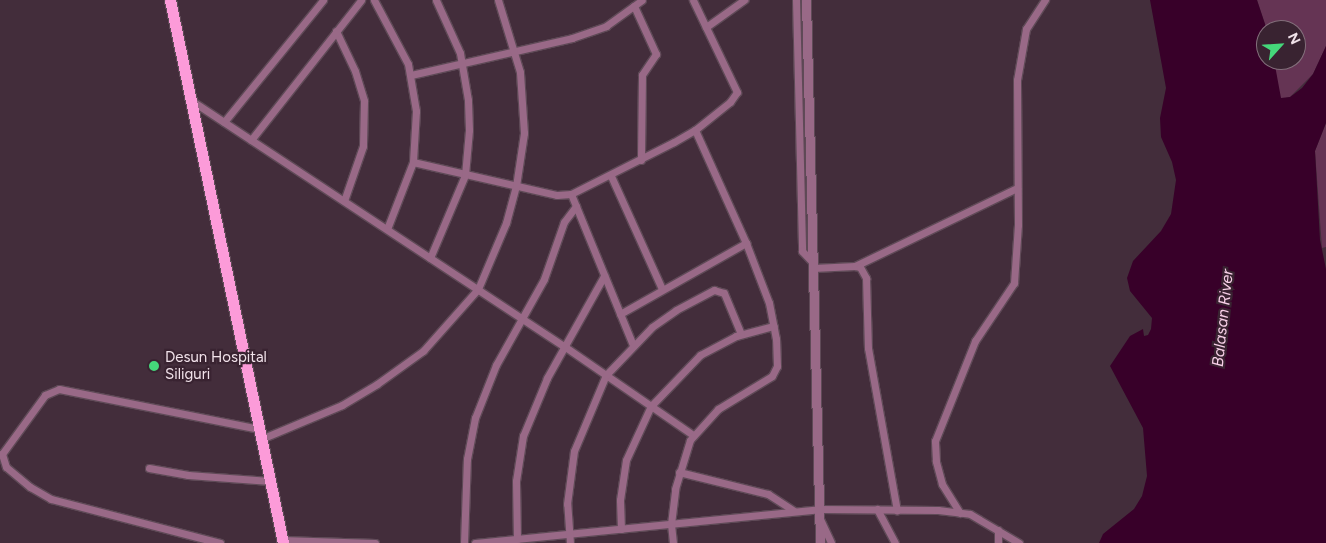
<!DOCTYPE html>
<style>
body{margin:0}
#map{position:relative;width:1326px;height:543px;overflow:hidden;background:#432d3b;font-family:Figtree,sans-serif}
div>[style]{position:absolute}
.green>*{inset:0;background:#653454}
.water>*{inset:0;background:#380029}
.roads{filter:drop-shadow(1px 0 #5f4a57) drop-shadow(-1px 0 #5f4a57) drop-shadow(0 1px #5f4a57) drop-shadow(0 -1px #5f4a57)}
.minor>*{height:7px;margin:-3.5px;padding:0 3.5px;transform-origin:3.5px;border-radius:3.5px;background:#996987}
.tertiary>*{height:9px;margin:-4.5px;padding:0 4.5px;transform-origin:4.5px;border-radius:4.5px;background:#996987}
.primary>*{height:11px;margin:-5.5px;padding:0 5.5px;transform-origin:5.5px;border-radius:5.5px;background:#fc9bd9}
.dots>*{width:14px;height:14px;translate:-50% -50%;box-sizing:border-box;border:2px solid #392331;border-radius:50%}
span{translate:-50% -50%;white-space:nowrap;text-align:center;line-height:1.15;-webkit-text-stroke:4.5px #392331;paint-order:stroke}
.poi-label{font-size:15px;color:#f1e2ea}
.left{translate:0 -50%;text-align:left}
.water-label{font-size:16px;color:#f8d0e8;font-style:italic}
.north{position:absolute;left:1256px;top:20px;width:50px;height:50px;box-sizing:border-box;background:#392331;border:1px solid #836f7b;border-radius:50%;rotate:64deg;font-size:14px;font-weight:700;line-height:20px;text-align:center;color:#f1e2ea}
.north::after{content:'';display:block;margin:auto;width:18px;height:22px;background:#45d77a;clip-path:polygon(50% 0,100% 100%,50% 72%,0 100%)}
</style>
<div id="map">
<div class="green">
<i style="clip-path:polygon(1257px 0,1326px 0,1326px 46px,1313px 74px,1290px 97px,1281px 99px,1279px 94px,1274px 60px,1296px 60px,1296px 30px,1267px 30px)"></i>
<i style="clip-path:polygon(1326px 123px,1326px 247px,1322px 248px,1315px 151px)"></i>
</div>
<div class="water">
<i style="clip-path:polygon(1150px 0,1257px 0,1267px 30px,1266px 60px,1274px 60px,1281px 98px,1290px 97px,1302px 88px,1313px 74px,1326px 46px,1326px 123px,1315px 151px,1320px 240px,1326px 269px,1326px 543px,1099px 543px,1103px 534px,1134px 509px,1142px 496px,1147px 476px,1143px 428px,1110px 366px,1130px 336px,1143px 329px,1144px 336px,1148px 335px,1151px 329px,1152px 318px,1130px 291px,1127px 278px,1133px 261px,1161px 231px,1171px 214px,1176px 180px,1172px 162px,1161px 137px,1160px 118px,1166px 88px)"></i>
</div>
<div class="roads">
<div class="minor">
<i style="left:374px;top:0;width:72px;rotate:62deg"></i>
<i style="left:408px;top:64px;width:48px;rotate:80.3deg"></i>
<i style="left:416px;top:111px;width:51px;rotate:93.4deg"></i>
<i style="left:413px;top:162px;width:72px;rotate:111.2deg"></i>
<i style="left:796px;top:0;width:251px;rotate:88.6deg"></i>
<i style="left:802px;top:251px;width:16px;rotate:47deg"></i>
<i style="left:634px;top:6px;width:53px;rotate:65.4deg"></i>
<i style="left:656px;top:54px;width:25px;rotate:124deg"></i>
<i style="left:642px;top:75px;width:85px;rotate:90.7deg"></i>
<i style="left:706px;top:27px;width:47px;rotate:-35.4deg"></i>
<i style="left:336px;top:31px;width:44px;rotate:64.6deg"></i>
<i style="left:355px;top:71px;width:31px;rotate:73deg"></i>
<i style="left:364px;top:101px;width:45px;rotate:91.3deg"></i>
<i style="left:363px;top:146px;width:58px;rotate:109.1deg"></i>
<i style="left:411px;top:75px;width:165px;rotate:-12.9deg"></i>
<i style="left:572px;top:38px;width:36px;rotate:-19deg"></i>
<i style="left:606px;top:26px;width:44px;rotate:-35.8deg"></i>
<i style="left:192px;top:101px;width:445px;rotate:33.4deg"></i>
<i style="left:564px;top:346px;width:157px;rotate:34.6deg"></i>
<i style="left:224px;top:122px;width:157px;rotate:-50.9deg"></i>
<i style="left:251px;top:140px;width:178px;rotate:-51.8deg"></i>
<i style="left:413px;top:162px;width:148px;rotate:12.9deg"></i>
<i style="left:557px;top:195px;width:14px;rotate:-4deg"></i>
<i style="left:571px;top:194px;width:115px;rotate:-26.8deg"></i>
<i style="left:674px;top:142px;width:24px;rotate:-30deg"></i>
<i style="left:695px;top:130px;width:45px;rotate:-38.7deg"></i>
<i style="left:730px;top:102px;width:12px;rotate:-55deg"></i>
<i style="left:737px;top:92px;width:102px;rotate:-115.6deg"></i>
<i style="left:611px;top:176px;width:124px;rotate:65.7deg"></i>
<i style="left:571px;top:194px;width:163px;rotate:67.7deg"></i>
<i style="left:430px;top:258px;width:90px;rotate:-67.1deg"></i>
<i style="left:465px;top:175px;width:45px;rotate:-84.9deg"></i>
<i style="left:469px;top:130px;width:30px;rotate:-92deg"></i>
<i style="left:468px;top:100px;width:48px;rotate:-99.7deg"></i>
<i style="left:460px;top:53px;width:58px;rotate:-114.4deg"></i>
<i style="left:855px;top:266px;width:180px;rotate:-25.7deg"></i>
<i style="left:813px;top:268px;width:42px;rotate:-2.7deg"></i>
<i style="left:855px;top:266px;width:5px;rotate:11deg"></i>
<i style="left:860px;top:267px;width:13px;rotate:61deg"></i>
<i style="left:866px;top:278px;width:70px;rotate:88.4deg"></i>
<i style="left:868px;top:348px;width:165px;rotate:79.9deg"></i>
<i style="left:620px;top:314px;width:145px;rotate:-29.4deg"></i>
<i style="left:261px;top:439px;width:88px;rotate:-22.8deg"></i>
<i style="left:342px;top:405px;width:41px;rotate:-31deg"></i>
<i style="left:377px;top:384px;width:57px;rotate:-35.7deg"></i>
<i style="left:423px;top:351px;width:83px;rotate:-48.4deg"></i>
<i style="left:478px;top:289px;width:72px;rotate:-67deg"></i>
<i style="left:506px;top:223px;width:38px;rotate:-75deg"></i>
<i style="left:516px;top:186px;width:54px;rotate:-81.4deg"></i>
<i style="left:524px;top:133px;width:61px;rotate:-93.8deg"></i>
<i style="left:520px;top:72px;width:75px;rotate:-107deg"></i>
<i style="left:149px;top:468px;width:40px;rotate:10deg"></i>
<i style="left:188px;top:475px;width:82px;rotate:4.2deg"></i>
<i style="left:679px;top:472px;width:92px;rotate:13.9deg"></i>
<i style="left:768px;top:494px;width:31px;rotate:33deg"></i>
<i style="left:877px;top:509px;width:38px;rotate:62deg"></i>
<i style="left:960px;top:513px;width:34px;rotate:-122deg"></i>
<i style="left:942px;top:484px;width:24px;rotate:-105deg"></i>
<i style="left:936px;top:461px;width:20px;rotate:-93deg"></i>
<i style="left:935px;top:441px;width:108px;rotate:-68.2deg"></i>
<i style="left:975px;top:341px;width:70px;rotate:-56.1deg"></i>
<i style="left:1014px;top:283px;width:58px;rotate:-86.1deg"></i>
<i style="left:1018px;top:225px;width:145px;rotate:-90.4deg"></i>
<i style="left:1017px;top:80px;width:52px;rotate:-80deg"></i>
<i style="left:1026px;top:29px;width:35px;rotate:-57deg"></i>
<i style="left:820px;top:519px;width:26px;rotate:65deg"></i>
<i style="left:621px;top:529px;width:29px;rotate:-92deg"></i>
<i style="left:620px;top:500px;width:40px;rotate:-81.5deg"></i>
<i style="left:626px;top:460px;width:60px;rotate:-65.2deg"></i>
<i style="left:651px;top:406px;width:71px;rotate:-46.1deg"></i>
<i style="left:700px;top:355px;width:41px;rotate:-27.8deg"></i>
<i style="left:736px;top:336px;width:39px;rotate:-15deg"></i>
<i style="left:517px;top:539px;width:58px;rotate:-91deg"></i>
<i style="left:516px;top:481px;width:46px;rotate:-81.2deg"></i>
<i style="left:523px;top:436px;width:63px;rotate:-67.5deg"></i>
<i style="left:547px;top:378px;width:117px;rotate:-60.8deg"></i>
<i style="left:282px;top:540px;width:93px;rotate:1.8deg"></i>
<i style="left:220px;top:543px;width:175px;rotate:-165.4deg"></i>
<i style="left:51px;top:499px;width:24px;rotate:-150deg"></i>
<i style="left:30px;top:487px;width:31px;rotate:-140deg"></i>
<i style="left:6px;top:467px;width:14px;rotate:-107deg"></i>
<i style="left:2px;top:454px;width:73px;rotate:-53.9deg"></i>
<i style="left:45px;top:395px;width:15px;rotate:-23deg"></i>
<i style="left:59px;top:389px;width:204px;rotate:11.3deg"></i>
<i style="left:464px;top:543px;width:84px;rotate:-88deg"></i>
<i style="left:467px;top:459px;width:42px;rotate:-79deg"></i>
<i style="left:475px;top:418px;width:57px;rotate:-68.4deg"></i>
<i style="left:496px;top:365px;width:98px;rotate:-60.8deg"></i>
<i style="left:544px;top:279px;width:60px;rotate:-70.7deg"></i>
<i style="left:564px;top:222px;width:20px;rotate:-53deg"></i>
<i style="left:475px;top:543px;width:346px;rotate:-5.6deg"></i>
<i style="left:819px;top:509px;width:119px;rotate:0.5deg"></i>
<i style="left:938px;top:510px;width:32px;rotate:7deg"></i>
<i style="left:970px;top:514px;width:57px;rotate:30.6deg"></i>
<i style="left:570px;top:543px;width:39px;rotate:-94deg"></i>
<i style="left:567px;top:504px;width:53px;rotate:-82.5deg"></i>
<i style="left:574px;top:451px;width:82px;rotate:-67.2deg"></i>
<i style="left:606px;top:375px;width:66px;rotate:-46.2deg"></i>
<i style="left:652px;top:327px;width:29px;rotate:-35deg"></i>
<i style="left:676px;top:310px;width:43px;rotate:-27.8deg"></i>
<i style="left:714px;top:290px;width:10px;rotate:17deg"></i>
<i style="left:724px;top:293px;width:44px;rotate:67.5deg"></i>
<i style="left:673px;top:543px;width:19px;rotate:-96deg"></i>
<i style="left:671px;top:524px;width:35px;rotate:-83deg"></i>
<i style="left:675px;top:489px;width:51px;rotate:-73deg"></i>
<i style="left:690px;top:440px;width:42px;rotate:-47.9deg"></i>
<i style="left:718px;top:409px;width:63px;rotate:-31.4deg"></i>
<i style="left:772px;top:376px;width:11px;rotate:-63deg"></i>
<i style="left:777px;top:366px;width:27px;rotate:-92deg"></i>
<i style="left:776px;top:339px;width:37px;rotate:-101deg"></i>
<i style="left:769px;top:303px;width:64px;rotate:-111deg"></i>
<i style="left:746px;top:243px;width:124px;rotate:-114.3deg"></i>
<i style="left:998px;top:543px;width:13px;rotate:-90deg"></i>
</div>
<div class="tertiary">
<i style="left:806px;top:0;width:543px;rotate:88.52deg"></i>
</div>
<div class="primary">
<i style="left:170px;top:0;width:555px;rotate:78.24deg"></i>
</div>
</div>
<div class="dots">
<i style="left:154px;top:366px;background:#45d77a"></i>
</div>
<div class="poi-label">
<span class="left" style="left:165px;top:366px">Desun Hospital<br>Siliguri</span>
</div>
<div class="water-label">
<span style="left:1223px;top:318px;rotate:-84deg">Balasan River</span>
</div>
<div class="north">N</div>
</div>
